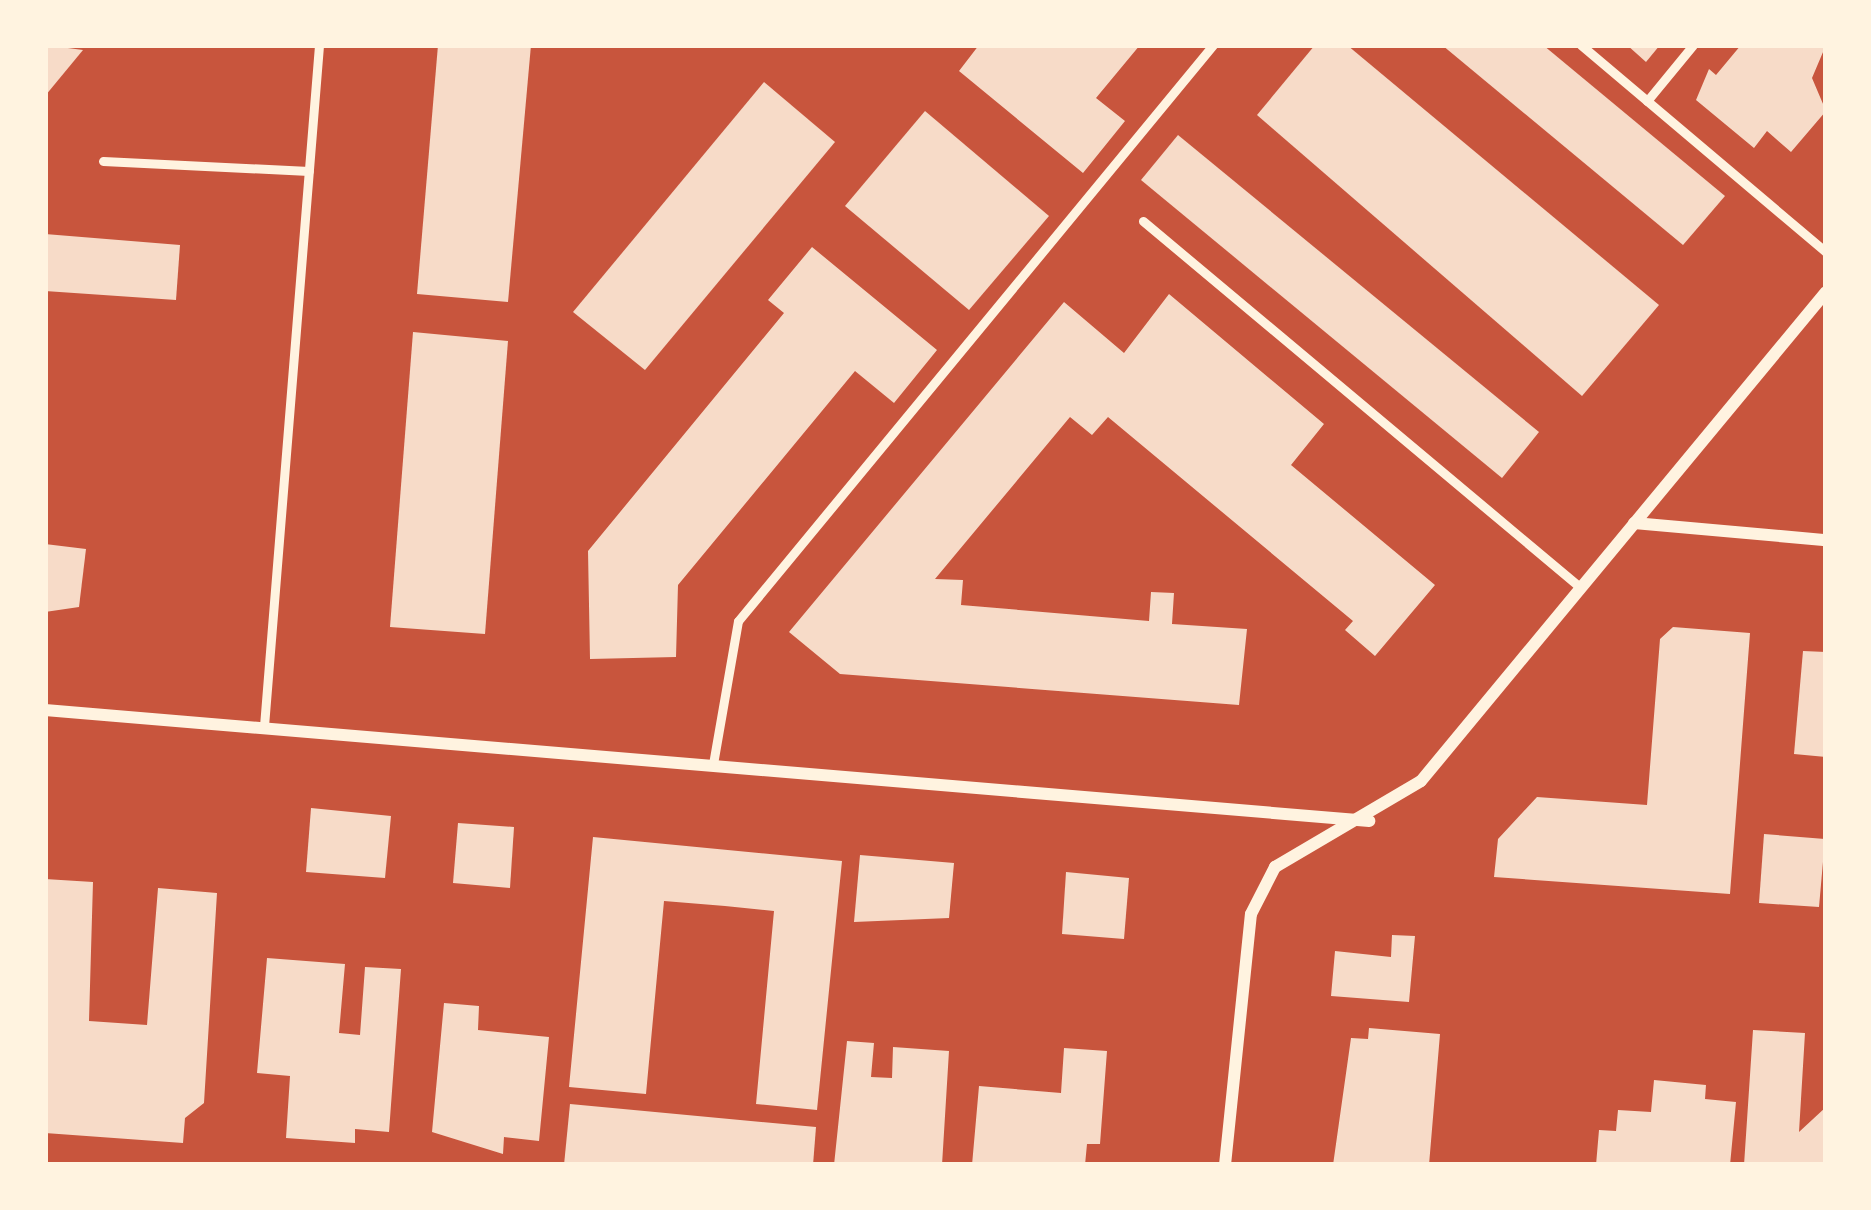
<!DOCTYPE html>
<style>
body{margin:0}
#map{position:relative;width:1871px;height:1210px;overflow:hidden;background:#c8553d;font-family:"Asap Condensed",sans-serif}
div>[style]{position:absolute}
.building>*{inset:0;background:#f7dbc8}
.service>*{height:9px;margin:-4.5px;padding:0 4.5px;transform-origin:4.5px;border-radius:4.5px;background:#fff3e0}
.minor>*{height:12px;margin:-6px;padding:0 6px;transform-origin:6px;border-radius:6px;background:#fff3e0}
span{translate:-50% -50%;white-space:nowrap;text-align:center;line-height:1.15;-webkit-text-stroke:9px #fff3e0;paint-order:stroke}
.frame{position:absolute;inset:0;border:48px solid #fff3e0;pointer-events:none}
</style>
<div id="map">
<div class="building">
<i style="clip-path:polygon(45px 45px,83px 50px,45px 96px)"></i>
<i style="clip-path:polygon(438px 45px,531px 45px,508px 302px,417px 294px)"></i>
<i style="clip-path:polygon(979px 45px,1140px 45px,1096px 98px,1125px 121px,1083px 173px,959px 71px)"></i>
<i style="clip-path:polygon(1315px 45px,1347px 45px,1659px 305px,1582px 396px,1257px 115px)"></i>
<i style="clip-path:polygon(1442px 45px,1543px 45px,1725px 196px,1683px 245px)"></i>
<i style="clip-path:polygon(1627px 45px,1660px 45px,1646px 62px)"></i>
<i style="clip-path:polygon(1741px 45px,1826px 45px,1812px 78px,1826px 111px,1791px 152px,1767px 131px,1754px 148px,1696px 100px,1709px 69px,1716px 75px)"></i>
<i style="clip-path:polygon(764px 82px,835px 142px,645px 370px,573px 312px)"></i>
<i style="clip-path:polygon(925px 111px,1049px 216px,969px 310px,845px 206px)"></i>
<i style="clip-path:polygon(1178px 135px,1539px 432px,1502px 478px,1141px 180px)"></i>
<i style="clip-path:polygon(45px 234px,180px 245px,176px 300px,45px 291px)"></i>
<i style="clip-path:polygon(812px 247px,937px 350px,894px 403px,855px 371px,678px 585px,676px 657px,590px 659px,588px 551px,784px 313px,768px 300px)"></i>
<i style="clip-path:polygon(1169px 294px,1324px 424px,1291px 465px,1435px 585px,1375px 656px,1345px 630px,1353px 621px,1108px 417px,1092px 435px,1070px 417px,935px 579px,963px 580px,961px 605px,1149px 621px,1151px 592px,1174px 593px,1172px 624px,1247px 629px,1239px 705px,840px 674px,789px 632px,1064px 302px,1124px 353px)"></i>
<i style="clip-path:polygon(413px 332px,508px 341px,485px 634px,390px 627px)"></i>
<i style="clip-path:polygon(45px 544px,86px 549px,79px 607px,45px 612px)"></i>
<i style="clip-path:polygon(1673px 627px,1750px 633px,1730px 894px,1494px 877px,1498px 839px,1537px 797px,1647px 805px,1660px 639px)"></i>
<i style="clip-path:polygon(1803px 651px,1826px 652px,1826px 757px,1794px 754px)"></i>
<i style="clip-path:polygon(311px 808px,391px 816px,385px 878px,306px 872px)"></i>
<i style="clip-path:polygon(458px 823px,514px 827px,510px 888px,453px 883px)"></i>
<i style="clip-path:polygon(1764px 834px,1825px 839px,1819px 907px,1759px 903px)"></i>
<i style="clip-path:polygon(593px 837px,842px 861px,817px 1110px,756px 1104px,774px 911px,725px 906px,664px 901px,646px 1094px,569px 1087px)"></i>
<i style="clip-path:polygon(860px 855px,954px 863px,949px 918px,854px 922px)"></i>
<i style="clip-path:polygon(1066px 872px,1129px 878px,1124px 939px,1062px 934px)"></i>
<i style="clip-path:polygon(45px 879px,93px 882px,89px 1021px,147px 1025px,158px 888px,217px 893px,204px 1103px,185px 1118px,183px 1143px,45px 1133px)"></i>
<i style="clip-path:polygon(1392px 935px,1415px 936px,1409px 1002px,1331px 996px,1335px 951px,1391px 957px)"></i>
<i style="clip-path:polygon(267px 958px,345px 964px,339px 1033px,360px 1035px,365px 967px,401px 969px,389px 1132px,355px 1129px,355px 1143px,286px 1138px,290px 1076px,257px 1073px)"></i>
<i style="clip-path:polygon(444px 1003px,479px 1006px,478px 1030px,549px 1037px,539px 1141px,504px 1137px,503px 1154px,432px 1132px)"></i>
<i style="clip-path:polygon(1369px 1028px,1440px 1034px,1429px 1165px,1333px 1165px,1351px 1038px,1368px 1039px)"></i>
<i style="clip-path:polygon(1753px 1030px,1805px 1033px,1799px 1132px,1826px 1107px,1826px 1165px,1744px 1165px)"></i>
<i style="clip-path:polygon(847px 1041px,874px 1043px,871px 1077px,892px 1078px,893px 1047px,949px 1051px,942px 1165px,834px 1165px)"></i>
<i style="clip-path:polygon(1064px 1048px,1107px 1051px,1100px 1144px,1087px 1144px,1085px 1165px,972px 1165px,979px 1086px,1061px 1093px)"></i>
<i style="clip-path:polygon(1654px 1080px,1706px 1085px,1705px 1099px,1736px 1102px,1730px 1165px,1596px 1165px,1599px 1130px,1616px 1131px,1618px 1110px,1651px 1112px)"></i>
<i style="clip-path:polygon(570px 1104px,816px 1127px,813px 1165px,564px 1165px)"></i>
</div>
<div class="service">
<i style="left:1581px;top:45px;width:321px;rotate:40.2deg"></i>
<i style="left:1647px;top:101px;width:72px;rotate:-50.6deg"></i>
<i style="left:103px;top:161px;width:206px;rotate:2.8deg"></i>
<i style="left:1143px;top:221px;width:571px;rotate:39.96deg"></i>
<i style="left:264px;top:726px;width:683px;rotate:-85.38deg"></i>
<i style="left:713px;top:764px;width:145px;rotate:-80.1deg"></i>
<i style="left:738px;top:621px;width:747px;rotate:-50.49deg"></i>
</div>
<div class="minor">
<i style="left:1634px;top:523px;width:193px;rotate:5.1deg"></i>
<i style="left:45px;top:710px;width:1329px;rotate:4.79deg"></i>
<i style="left:1225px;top:1165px;width:252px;rotate:-84.1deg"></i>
<i style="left:1251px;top:914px;width:53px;rotate:-62.9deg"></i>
<i style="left:1275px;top:867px;width:169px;rotate:-30.5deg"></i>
<i style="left:1421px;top:781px;width:635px;rotate:-50.37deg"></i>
</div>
<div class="frame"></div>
</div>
